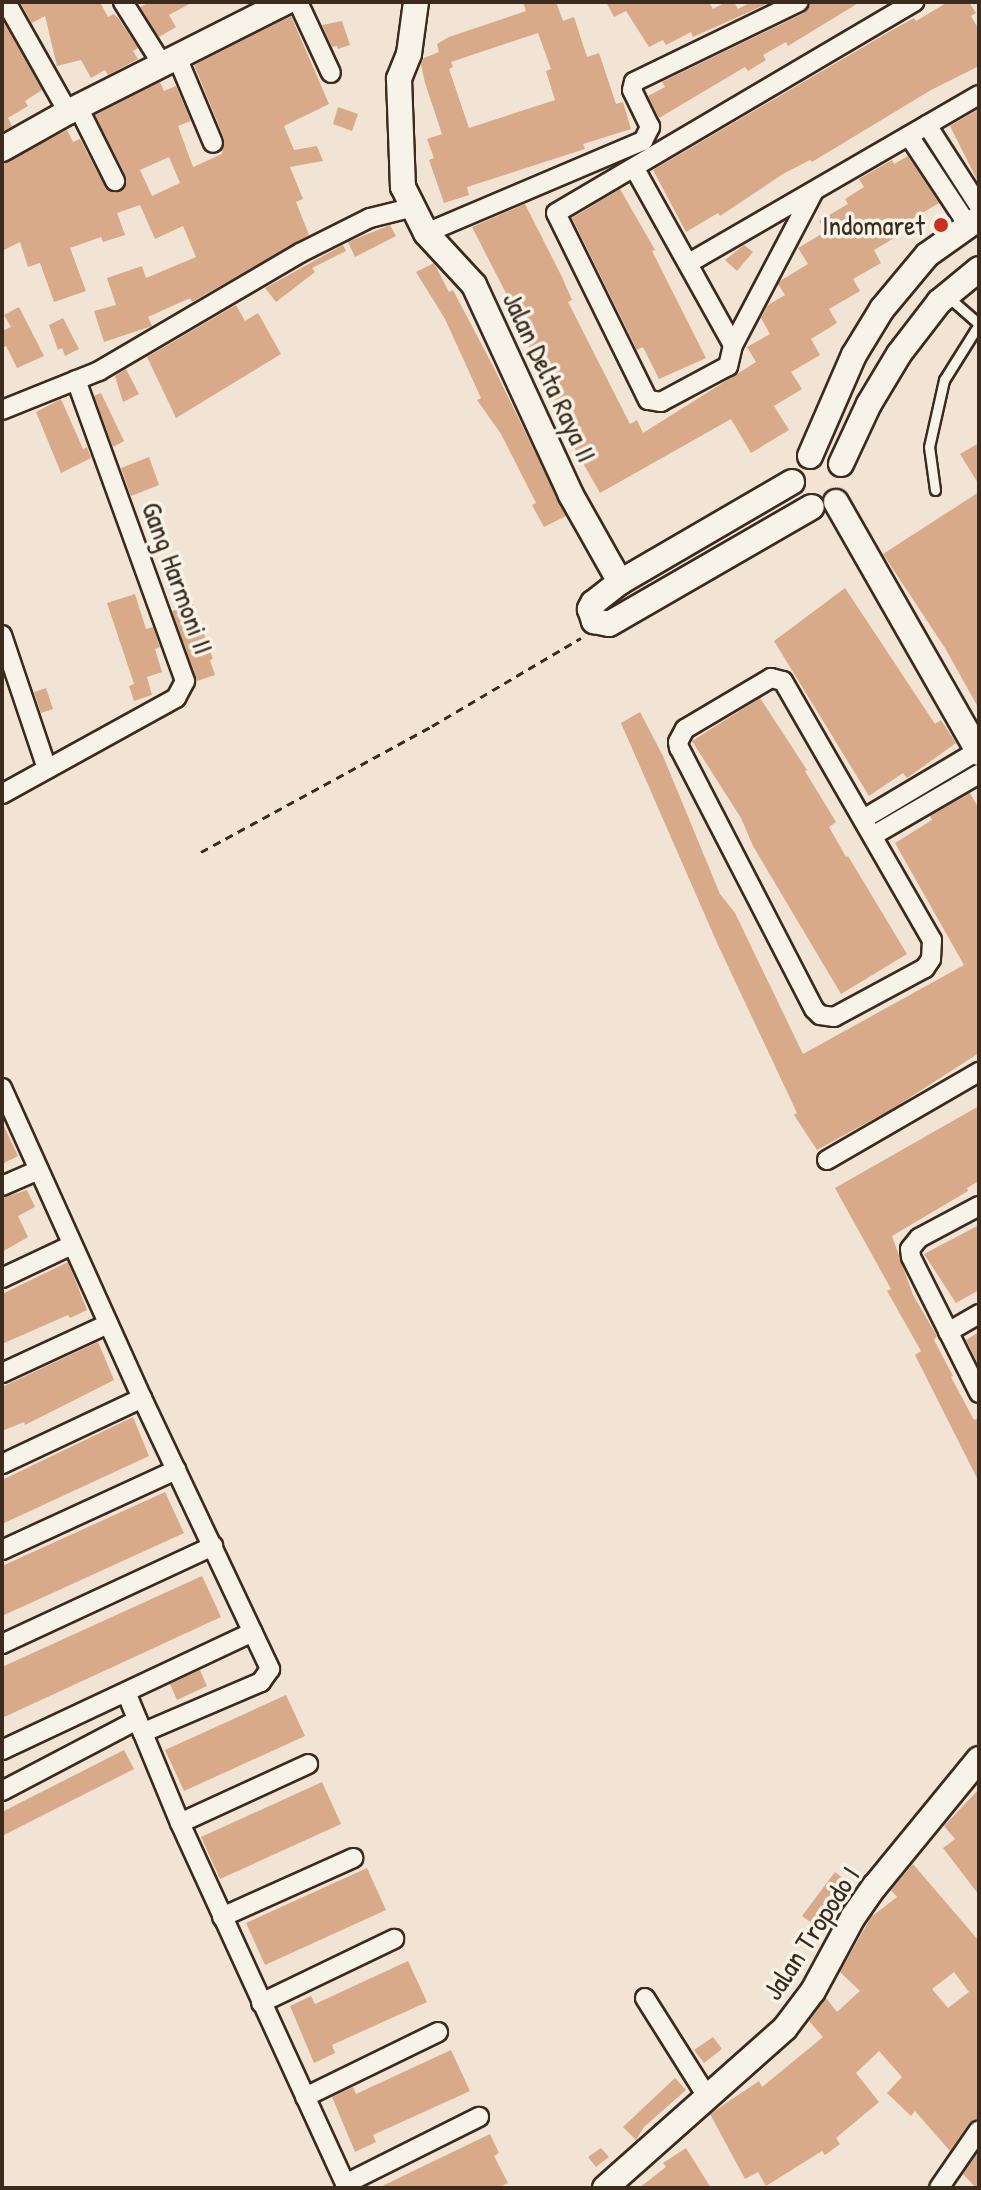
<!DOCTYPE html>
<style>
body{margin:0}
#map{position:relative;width:981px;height:2190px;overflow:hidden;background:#f1e4d5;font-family:"Patrick Hand",sans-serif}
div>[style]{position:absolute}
.building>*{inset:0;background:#d8aa89}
.path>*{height:3px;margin-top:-1.5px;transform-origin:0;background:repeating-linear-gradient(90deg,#3b2a1e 0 8px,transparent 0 14px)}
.roads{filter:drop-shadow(2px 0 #3b2a1e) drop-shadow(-2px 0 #3b2a1e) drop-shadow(0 2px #3b2a1e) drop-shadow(0 -2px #3b2a1e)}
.service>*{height:9px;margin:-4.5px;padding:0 4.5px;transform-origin:4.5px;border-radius:4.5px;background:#f7f3e8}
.minor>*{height:18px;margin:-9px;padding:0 9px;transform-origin:9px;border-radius:9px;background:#f7f3e8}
.tertiary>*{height:24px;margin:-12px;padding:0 12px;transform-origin:12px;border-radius:12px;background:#f7f3e8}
.dots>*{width:22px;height:22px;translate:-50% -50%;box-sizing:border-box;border:4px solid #f7f3e8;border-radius:50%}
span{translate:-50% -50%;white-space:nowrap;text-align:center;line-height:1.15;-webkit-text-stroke:7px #f7f3e8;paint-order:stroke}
.poi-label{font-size:28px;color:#3b2a1e}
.right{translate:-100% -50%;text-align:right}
.street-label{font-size:28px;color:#3b2a1e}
.frame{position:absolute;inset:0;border:4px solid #3b2a1e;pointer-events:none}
</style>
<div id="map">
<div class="building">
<i style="clip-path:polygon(20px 2px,100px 2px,108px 17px,114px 14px,119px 19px,138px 48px,133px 51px,138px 59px,108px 75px,105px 70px,91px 78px,81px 60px,57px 66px,45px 16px,32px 23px)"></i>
<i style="clip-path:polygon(150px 2px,193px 2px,169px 15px,176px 27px,159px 37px,140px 7px)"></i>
<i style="clip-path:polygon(evenodd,523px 2px,556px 2px,563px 21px,574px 17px,587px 57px,599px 53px,616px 104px,623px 102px,631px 129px,583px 144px,585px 149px,467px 187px,469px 195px,444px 203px,429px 160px,434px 158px,427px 139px,442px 134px,425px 83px,421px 64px,424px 58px,439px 52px,437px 44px,449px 37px,526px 11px,523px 2px,538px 33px,551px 69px,546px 71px,555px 100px,469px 128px,449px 69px,453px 67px,451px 62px,538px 33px)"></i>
<i style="clip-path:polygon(606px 2px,709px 2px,713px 9px,726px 2px,734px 2px,738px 9px,751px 2px,771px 2px,693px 37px,691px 32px,666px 45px,663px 40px,649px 47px,626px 11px,614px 17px)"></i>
<i style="clip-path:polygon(812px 2px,860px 2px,788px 46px,786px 42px,763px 55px,766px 60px,748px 71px,745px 67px,659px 118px,648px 96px,665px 87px,662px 82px,804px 13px)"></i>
<i style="clip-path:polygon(948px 2px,969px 2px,976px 13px,971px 16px,979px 30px,979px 66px,931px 90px,812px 162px,810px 160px,783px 174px,720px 216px,718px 213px,686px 232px,653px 170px,894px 29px,914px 18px,916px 21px)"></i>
<i style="clip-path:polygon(evenodd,291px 16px,329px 104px,284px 126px,294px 150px,317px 146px,323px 161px,290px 167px,303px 199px,296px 202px,309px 235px,192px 302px,190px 298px,148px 317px,152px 326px,104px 342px,94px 311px,116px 305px,107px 278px,142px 266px,146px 278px,196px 257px,183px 226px,155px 239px,140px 205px,117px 213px,125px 235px,103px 242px,101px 237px,70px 248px,86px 291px,54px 302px,40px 263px,28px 267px,20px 242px,2px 251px,2px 164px,67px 130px,73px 142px,80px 139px,105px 187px,114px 193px,121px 191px,127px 182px,126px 176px,95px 115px,160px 82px,164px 91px,176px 86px,191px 121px,178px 126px,193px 167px,222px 154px,224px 138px,194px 65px,291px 16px,169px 157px,180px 183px,152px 196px,140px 170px,169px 157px)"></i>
<i style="clip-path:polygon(2px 19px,42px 90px,25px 101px,28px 106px,8px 118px,12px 126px,2px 132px)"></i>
<i style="clip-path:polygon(342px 21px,350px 45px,338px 49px,337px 46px,332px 47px,322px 25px)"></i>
<i style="clip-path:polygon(338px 107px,358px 114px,352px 131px,333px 124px)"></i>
<i style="clip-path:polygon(979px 109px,979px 184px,950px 126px)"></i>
<i style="clip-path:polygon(908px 156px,939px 203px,892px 231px,896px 237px,874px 250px,881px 263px,853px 279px,860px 291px,829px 309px,837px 323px,811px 339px,820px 355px,791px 372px,802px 389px,774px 406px,789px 430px,751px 453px,731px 419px,600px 493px,555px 414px,559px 411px,539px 364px,504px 302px,509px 299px,472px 227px,525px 204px,562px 277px,572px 300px,568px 302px,630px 424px,637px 420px,643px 433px,756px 362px,747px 347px,770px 334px,761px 318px,768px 305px,785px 295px,778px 284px,780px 281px,808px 264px,798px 248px,825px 232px,819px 221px,848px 204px,845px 199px,864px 187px,859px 179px,892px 160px,894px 164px)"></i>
<i style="clip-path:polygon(620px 189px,655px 250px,652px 251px,706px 358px,659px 379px,643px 347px,637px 350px,572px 218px)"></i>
<i style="clip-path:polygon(390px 225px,396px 236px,355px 257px,348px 242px)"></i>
<i style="clip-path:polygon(343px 245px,346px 251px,312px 268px,315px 272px,276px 302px,265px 288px)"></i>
<i style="clip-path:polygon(744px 245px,753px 252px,737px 271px,725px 260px)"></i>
<i style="clip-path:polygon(434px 263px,449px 292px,453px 290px,494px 368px,566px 516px,544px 527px,532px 505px,536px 503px,501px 434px,477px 400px,481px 398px,445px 319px,416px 272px)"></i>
<i style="clip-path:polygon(236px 305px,245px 321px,258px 313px,281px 354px,176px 418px,147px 357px)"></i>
<i style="clip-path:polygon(19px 307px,44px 356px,17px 368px,6px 346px,2px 348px,2px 331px,11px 327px,4px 315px)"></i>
<i style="clip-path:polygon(63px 318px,79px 349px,65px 356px,62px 348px,58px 350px,49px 325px)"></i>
<i style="clip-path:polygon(126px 369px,139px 394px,123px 402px,115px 376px)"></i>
<i style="clip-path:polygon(101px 393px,124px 441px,113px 447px,94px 396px)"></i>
<i style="clip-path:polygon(61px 399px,83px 449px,87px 447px,91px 458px,61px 473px,36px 412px)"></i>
<i style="clip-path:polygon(979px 443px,979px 485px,960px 454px)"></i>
<i style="clip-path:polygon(149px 457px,159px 485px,131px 496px,121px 468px)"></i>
<i style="clip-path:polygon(979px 492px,979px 709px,945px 648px,883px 554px)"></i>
<i style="clip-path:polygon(845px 588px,935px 724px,941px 720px,956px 743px,907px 778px,903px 773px,869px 796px,774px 641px)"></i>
<i style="clip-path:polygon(135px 594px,146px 629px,153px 627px,160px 647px,155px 649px,162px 672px,147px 677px,152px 695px,134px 701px,129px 686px,134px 684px,107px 603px)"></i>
<i style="clip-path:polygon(193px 604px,213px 659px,210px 660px,215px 675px,197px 681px,172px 611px)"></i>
<i style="clip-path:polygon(46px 688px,53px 709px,41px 713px,34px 692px)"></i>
<i style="clip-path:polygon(760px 698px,807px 770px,805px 771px,836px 822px,829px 827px,846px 857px,848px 856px,907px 954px,841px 994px,753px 846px,741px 818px,692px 741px)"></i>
<i style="clip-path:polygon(640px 712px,663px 756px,720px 894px,735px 913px,803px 1054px,964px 965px,895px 843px,932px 820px,930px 816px,970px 793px,979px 809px,979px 1053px,892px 1109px,817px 1150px,794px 1115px,797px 1113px,718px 945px,621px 723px)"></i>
<i style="clip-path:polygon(979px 1106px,979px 1181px,967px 1188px,968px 1191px,892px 1236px,913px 1295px,937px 1336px,934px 1340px,953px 1376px,951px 1377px,974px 1420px,979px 1418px,979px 1482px,915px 1355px,921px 1351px,887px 1291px,891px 1289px,835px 1188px)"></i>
<i style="clip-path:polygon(2px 1122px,18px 1156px,2px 1164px)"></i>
<i style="clip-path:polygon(27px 1190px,35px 1207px,18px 1216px,28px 1237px,2px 1252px,2px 1198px)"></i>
<i style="clip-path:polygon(979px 1225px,979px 1290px,956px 1303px,924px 1254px)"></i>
<i style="clip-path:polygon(68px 1262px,87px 1310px,70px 1318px,68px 1315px,2px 1344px,2px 1294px)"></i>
<i style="clip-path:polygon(979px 1332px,979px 1366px,966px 1340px)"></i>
<i style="clip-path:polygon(98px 1342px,114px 1380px,25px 1425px,24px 1422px,2px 1431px,2px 1387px)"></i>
<i style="clip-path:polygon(133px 1417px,149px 1456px,2px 1524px,2px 1480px)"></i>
<i style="clip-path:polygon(165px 1492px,184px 1533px,2px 1616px,2px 1566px)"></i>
<i style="clip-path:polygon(202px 1576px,221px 1617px,2px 1718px,2px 1667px)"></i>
<i style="clip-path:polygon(200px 1670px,207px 1686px,177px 1700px,170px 1684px)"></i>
<i style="clip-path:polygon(286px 1695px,305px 1736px,184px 1791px,165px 1750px)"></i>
<i style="clip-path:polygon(124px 1750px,134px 1769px,2px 1836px,2px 1812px)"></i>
<i style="clip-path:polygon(322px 1782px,341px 1824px,220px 1879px,201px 1837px)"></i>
<i style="clip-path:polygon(979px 1789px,979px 1895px,943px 1848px,955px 1839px,944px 1826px)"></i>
<i style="clip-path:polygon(evenodd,913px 1864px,979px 1941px,979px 2118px,969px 2123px,950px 2151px,915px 2111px,911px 2116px,887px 2093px,902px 2077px,879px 2051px,856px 2073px,879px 2102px,836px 2138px,840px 2144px,825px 2155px,822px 2151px,766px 2186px,758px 2172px,745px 2179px,710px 2114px,759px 2081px,762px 2087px,823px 2037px,809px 2021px,826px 1998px,837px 2012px,860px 1991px,840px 1972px,871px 1917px,897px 1897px,891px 1890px,913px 1864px,954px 1972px,969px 1992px,948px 2008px,932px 1989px,954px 1972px)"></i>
<i style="clip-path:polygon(367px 1868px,386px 1910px,265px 1965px,246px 1923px)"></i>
<i style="clip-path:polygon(835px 1872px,849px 1883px,816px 1926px,802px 1916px)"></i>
<i style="clip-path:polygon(408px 1961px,427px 2002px,332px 2045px,335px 2053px,314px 2063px,290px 2006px,311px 1996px,315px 2004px)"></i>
<i style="clip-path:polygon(713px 2037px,722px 2049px,704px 2063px,694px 2050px)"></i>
<i style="clip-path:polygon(451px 2050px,470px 2091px,373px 2135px,376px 2142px,355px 2152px,332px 2097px,353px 2087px,356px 2094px)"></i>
<i style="clip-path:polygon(675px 2078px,686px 2090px,644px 2127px,636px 2140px,623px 2127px)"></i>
<i style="clip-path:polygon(490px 2134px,499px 2153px,494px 2156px,508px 2183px,498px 2188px,378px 2188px)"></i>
<i style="clip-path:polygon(601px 2148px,609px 2157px,596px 2167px,588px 2157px)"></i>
<i style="clip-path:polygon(686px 2148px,711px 2188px,639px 2188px,666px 2167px,663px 2163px)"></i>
<i style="clip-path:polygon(979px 2151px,979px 2188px,976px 2188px,963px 2174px)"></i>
</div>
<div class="path">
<i style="left:201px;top:852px;width:263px;rotate:-28.6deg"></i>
<i style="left:432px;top:726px;width:173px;rotate:-30.6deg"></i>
</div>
<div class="roads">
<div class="service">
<i style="left:935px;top:490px;width:43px;rotate:-97.9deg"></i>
<i style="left:929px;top:447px;width:69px;rotate:-77.4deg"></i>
<i style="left:944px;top:380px;width:66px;rotate:-58deg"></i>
<i style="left:979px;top:324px;width:43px;rotate:-138.8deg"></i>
</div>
<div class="minor">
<i style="left:6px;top:2px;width:126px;rotate:60.6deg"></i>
<i style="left:123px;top:2px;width:73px;rotate:57.8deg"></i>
<i style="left:298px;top:2px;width:78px;rotate:65.1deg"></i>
<i style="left:177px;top:57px;width:93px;rotate:67.3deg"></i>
<i style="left:78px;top:107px;width:83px;rotate:63.4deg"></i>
<i style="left:927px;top:125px;width:96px;rotate:57.3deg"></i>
<i style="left:909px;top:136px;width:107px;rotate:56.5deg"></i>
<i style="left:635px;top:169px;width:201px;rotate:60.9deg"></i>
<i style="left:814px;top:191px;width:174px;rotate:117.7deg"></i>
<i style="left:733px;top:345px;width:22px;rotate:103deg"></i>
<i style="left:728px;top:366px;width:76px;rotate:151.8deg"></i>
<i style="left:661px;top:402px;width:13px;rotate:-171deg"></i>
<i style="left:648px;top:400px;width:208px;rotate:-116.2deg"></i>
<i style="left:556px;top:213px;width:416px;rotate:-30.5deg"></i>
<i style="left:426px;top:233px;width:236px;rotate:-23deg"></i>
<i style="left:643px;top:141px;width:16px;rotate:-63deg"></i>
<i style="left:650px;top:127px;width:41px;rotate:-115.9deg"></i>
<i style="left:632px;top:90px;width:8px;rotate:-76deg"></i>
<i style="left:634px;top:82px;width:183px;rotate:-25.9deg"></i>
<i style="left:689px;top:263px;width:335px;rotate:-30.1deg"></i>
<i style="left:2px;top:410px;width:105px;rotate:-21.9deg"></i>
<i style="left:99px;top:371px;width:233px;rotate:-30.4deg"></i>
<i style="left:300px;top:253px;width:78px;rotate:-26.6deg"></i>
<i style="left:370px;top:218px;width:45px;rotate:-14deg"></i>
<i style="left:2px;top:635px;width:141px;rotate:71.4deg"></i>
<i style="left:771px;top:678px;width:12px;rotate:14deg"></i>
<i style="left:783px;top:681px;width:299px;rotate:60.1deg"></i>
<i style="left:932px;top:940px;width:19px;rotate:93deg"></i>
<i style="left:931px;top:959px;width:11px;rotate:124deg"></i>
<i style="left:925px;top:968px;width:103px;rotate:151.7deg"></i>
<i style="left:834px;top:1017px;width:14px;rotate:-172deg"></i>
<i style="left:820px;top:1015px;width:8px;rotate:-135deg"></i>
<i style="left:814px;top:1009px;width:294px;rotate:-117.3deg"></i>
<i style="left:679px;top:748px;width:6px;rotate:-99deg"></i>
<i style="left:678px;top:742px;width:15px;rotate:-62deg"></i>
<i style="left:685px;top:729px;width:100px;rotate:-30.7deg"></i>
<i style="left:2px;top:794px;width:199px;rotate:-28.9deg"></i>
<i style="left:176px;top:698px;width:19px;rotate:-62deg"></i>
<i style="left:185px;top:681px;width:320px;rotate:-109.9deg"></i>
<i style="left:865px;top:818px;width:133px;rotate:-30.8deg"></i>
<i style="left:874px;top:835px;width:121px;rotate:-30.2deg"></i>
<i style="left:2px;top:1088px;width:340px;rotate:65.7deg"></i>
<i style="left:142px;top:1398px;width:300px;rotate:64.7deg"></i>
<i style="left:270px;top:1669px;width:16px;rotate:125deg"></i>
<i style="left:261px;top:1682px;width:129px;rotate:156.8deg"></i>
<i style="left:827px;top:1160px;width:176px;rotate:-30.1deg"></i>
<i style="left:2px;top:1186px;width:40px;rotate:-23.4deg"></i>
<i style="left:979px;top:1206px;width:68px;rotate:151.9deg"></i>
<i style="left:919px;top:1238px;width:14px;rotate:129deg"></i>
<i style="left:910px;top:1249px;width:8px;rotate:83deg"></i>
<i style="left:911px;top:1257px;width:152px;rotate:63.4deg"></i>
<i style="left:2px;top:1278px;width:77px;rotate:-25.2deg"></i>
<i style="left:948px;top:1332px;width:36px;rotate:-30deg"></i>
<i style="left:2px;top:1373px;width:117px;rotate:-24.8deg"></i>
<i style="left:2px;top:1464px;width:155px;rotate:-25.2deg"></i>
<i style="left:2px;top:1550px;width:192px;rotate:-24.7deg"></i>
<i style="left:2px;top:1644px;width:233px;rotate:-24.9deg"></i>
<i style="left:126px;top:1692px;width:142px;rotate:67.6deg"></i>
<i style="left:180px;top:1823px;width:401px;rotate:65.4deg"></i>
<i style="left:2px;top:1750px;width:277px;rotate:-25.2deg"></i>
<i style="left:2px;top:1791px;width:153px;rotate:-27.7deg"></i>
<i style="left:180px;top:1823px;width:141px;rotate:-24.7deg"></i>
<i style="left:222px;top:1917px;width:144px;rotate:-24.2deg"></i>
<i style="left:645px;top:1998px;width:118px;rotate:57.8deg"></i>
<i style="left:261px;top:2003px;width:148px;rotate:-25.7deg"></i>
<i style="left:305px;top:2097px;width:148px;rotate:-26deg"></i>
<i style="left:345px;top:2184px;width:150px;rotate:-26.6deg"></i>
<i style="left:939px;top:2188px;width:70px;rotate:-55.4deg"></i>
</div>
<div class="tertiary">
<i style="left:416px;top:2px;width:52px;rotate:97.7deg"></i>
<i style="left:409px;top:54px;width:27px;rotate:112deg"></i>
<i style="left:399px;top:79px;width:108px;rotate:87.9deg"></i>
<i style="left:403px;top:187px;width:51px;rotate:63.4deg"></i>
<i style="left:426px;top:233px;width:71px;rotate:47.3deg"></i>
<i style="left:474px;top:285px;width:231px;rotate:65.2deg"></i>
<i style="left:571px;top:495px;width:100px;rotate:60.6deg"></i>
<i style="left:2px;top:149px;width:76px;rotate:-29.3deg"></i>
<i style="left:68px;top:112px;width:244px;rotate:-26.8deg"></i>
<i style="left:810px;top:456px;width:110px;rotate:-66.5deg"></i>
<i style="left:854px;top:355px;width:54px;rotate:-58.7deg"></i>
<i style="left:882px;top:309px;width:70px;rotate:-50.2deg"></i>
<i style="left:927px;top:255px;width:64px;rotate:-35.4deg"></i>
<i style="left:841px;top:464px;width:66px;rotate:-65deg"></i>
<i style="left:869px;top:404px;width:58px;rotate:-59deg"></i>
<i style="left:899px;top:354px;width:66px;rotate:-52.4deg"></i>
<i style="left:939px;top:302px;width:52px;rotate:-39.5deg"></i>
<i style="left:792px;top:482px;width:199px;rotate:149.8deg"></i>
<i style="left:620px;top:582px;width:34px;rotate:142deg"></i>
<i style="left:593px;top:603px;width:7px;rotate:117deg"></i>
<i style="left:590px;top:609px;width:13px;rotate:72deg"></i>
<i style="left:594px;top:621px;width:15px;rotate:11deg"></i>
<i style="left:609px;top:624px;width:234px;rotate:-30deg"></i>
<i style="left:836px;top:502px;width:289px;rotate:60.3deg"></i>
<i style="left:605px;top:2188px;width:241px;rotate:-41.6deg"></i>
<i style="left:785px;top:2028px;width:46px;rotate:-52.9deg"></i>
<i style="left:813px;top:1991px;width:84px;rotate:-61.6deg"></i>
<i style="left:853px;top:1917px;width:38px;rotate:-55deg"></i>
<i style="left:875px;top:1886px;width:164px;rotate:-50.7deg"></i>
</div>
</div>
<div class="dots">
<i style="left:941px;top:225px;background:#c8321e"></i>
</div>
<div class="poi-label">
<span class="right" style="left:925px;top:225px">Indomaret</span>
</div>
<div class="street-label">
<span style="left:550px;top:377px;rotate:65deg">Jalan Delta Raya II</span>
<span style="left:178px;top:578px;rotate:70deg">Gang Harmoni II</span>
<span style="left:811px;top:1933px;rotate:-57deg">Jalan Tropodo I</span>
</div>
<div class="frame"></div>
</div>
